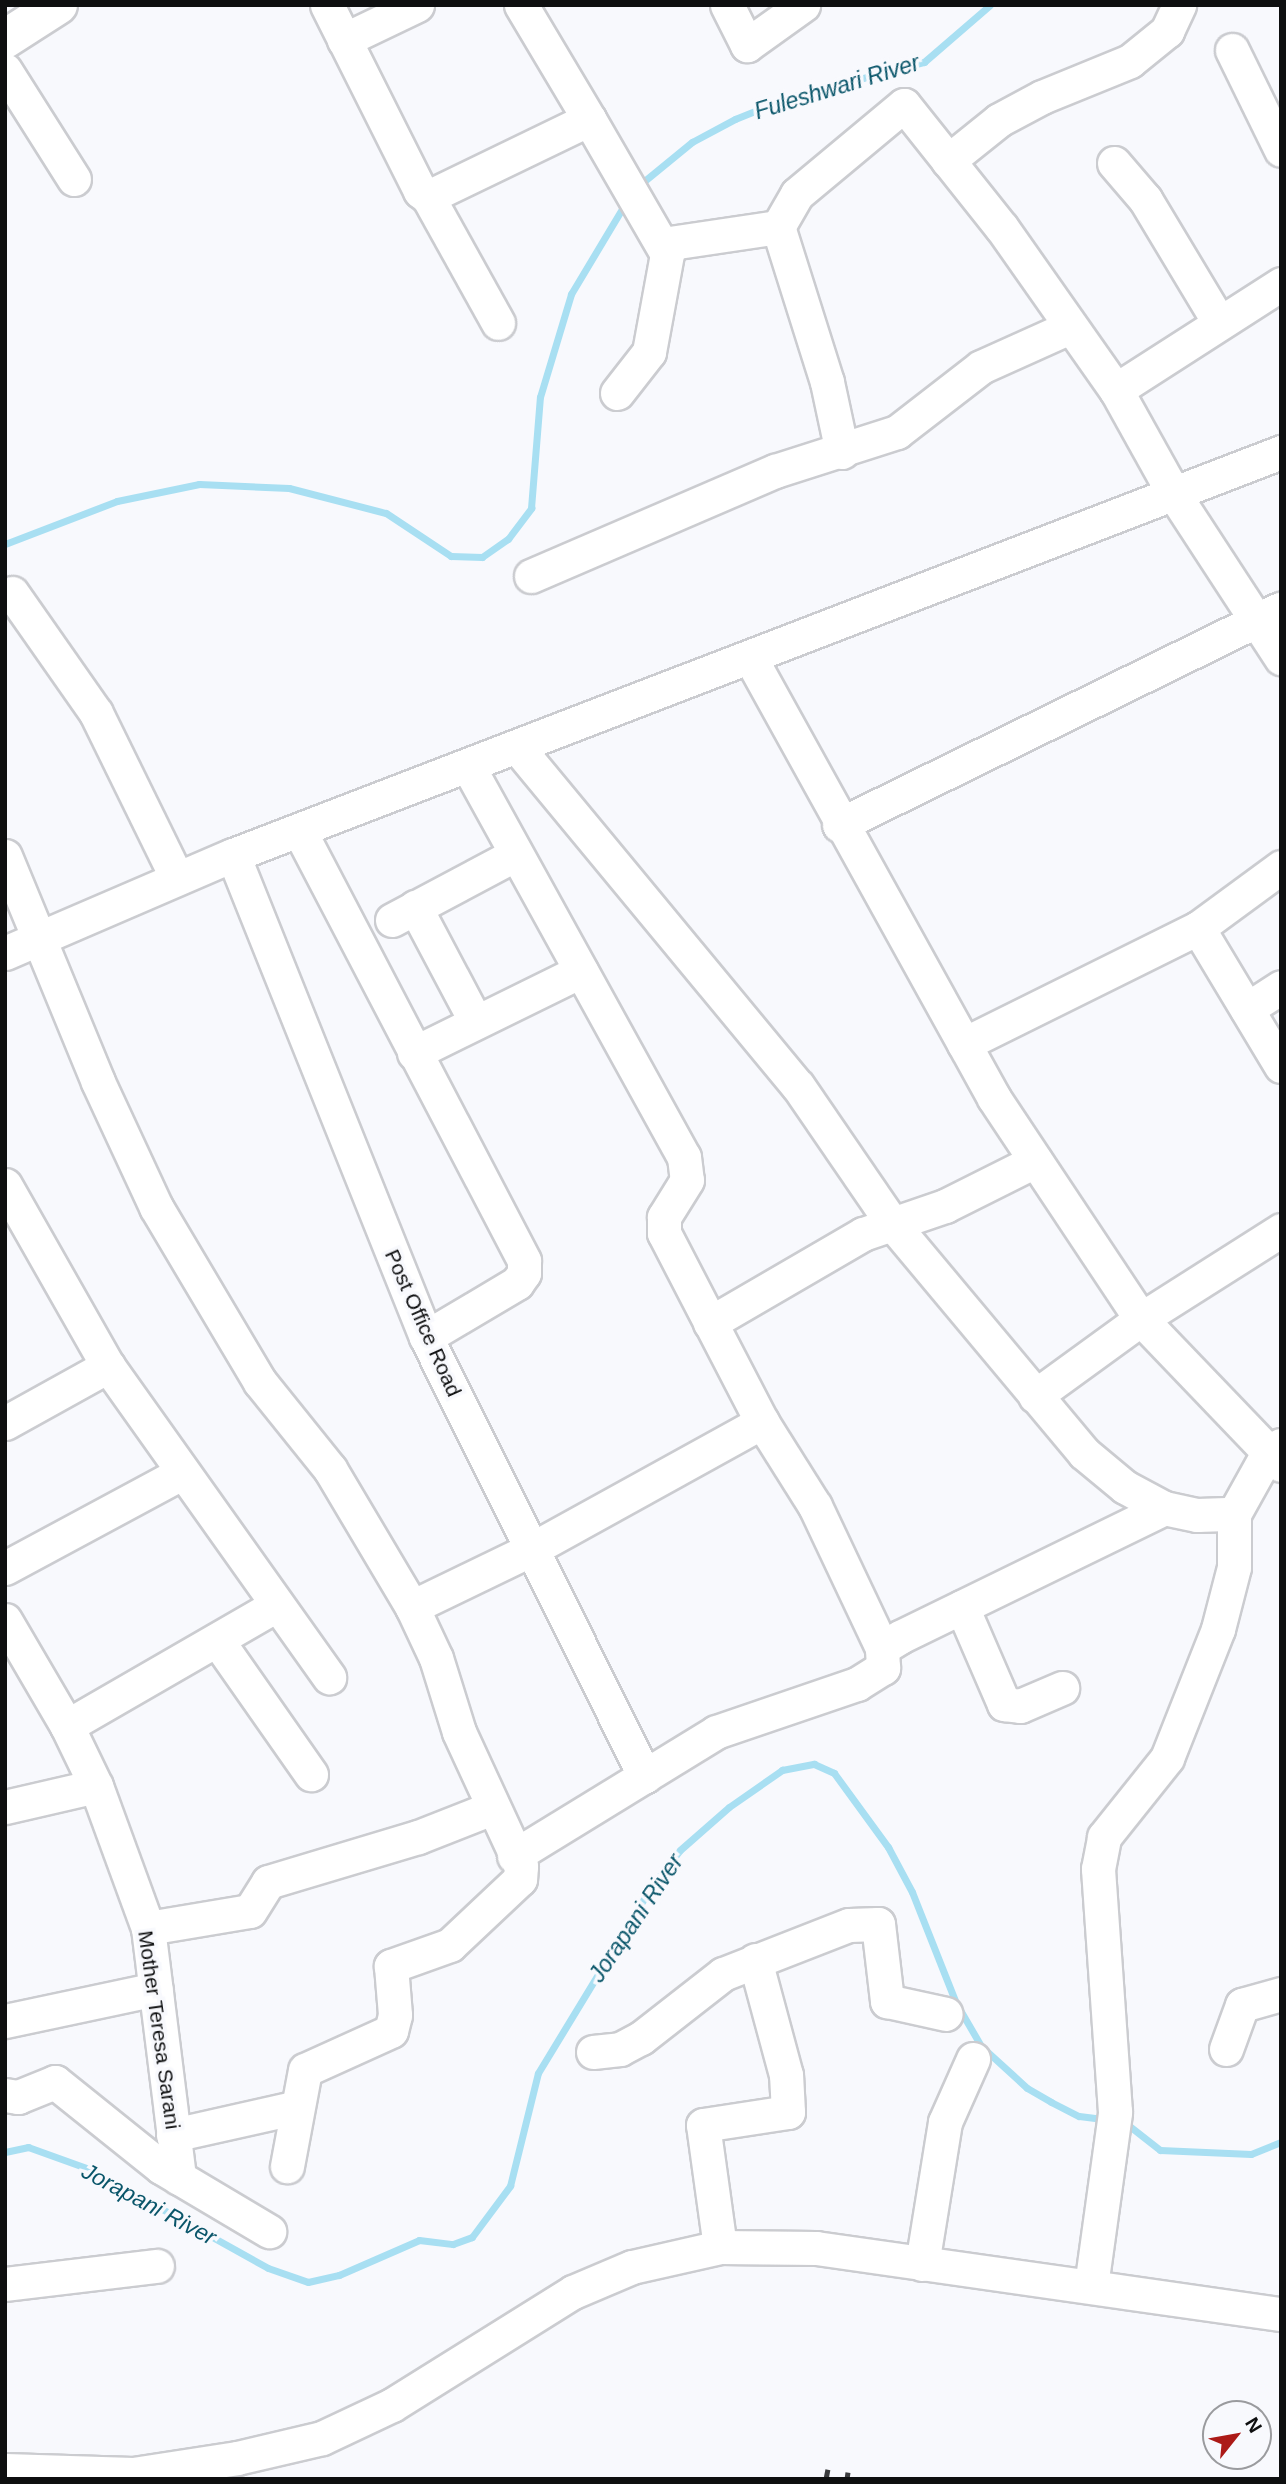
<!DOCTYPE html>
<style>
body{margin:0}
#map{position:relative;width:1286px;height:2484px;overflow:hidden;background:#f8f9fd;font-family:Helvetica,sans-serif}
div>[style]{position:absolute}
.stream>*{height:7px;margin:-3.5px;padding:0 3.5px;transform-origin:3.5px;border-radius:3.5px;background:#a8dff2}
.roads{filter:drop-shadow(2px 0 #cbccd0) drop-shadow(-2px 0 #cbccd0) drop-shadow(0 2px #cbccd0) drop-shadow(0 -2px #cbccd0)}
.minor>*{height:33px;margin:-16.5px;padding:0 16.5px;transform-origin:16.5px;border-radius:16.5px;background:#fff}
.major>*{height:38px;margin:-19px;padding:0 19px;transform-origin:19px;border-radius:19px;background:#fff}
.rail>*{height:5px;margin-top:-2.5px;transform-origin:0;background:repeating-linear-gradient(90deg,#3b3c3e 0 12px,transparent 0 24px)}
span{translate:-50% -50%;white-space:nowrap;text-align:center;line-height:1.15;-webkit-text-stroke:7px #f8f9fd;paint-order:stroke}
.street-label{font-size:21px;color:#0e0f10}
.water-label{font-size:23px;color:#0a566a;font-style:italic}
.frame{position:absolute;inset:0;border:7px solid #0e0f10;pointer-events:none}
.north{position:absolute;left:1202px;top:2400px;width:70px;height:70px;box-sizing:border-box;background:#f8f9fd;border:2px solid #9a9b9e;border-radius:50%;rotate:59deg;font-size:19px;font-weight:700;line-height:28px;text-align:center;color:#0e0f10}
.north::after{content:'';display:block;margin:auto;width:24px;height:32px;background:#ac1a17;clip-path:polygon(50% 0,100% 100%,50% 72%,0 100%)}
</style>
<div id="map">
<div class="stream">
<i style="left:637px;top:187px;width:71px;rotate:-39.3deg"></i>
<i style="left:692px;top:142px;width:49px;rotate:-28.1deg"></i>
<i style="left:735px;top:119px;width:56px;rotate:-22deg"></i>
<i style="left:787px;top:98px;width:142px;rotate:-14.7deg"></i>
<i style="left:924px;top:62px;width:87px;rotate:-40.8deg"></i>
<i style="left:5px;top:544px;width:120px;rotate:-21deg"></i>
<i style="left:117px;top:501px;width:84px;rotate:-11.7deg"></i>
<i style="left:199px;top:484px;width:90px;rotate:2.5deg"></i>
<i style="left:289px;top:488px;width:100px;rotate:14.5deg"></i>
<i style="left:386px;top:513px;width:78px;rotate:33.5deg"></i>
<i style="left:451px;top:556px;width:31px;rotate:2deg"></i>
<i style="left:482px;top:557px;width:32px;rotate:-35deg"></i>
<i style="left:508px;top:539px;width:39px;rotate:-53deg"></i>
<i style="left:531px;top:508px;width:111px;rotate:-85.4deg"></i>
<i style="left:540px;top:397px;width:108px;rotate:-73.2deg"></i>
<i style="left:571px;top:294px;width:107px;rotate:-59.1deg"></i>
<i style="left:1123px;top:2121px;width:47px;rotate:38.1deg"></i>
<i style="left:1160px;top:2150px;width:91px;rotate:2.5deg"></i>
<i style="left:1251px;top:2154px;width:32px;rotate:-22deg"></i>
<i style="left:5px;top:2152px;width:24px;rotate:-12deg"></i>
<i style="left:28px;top:2147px;width:68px;rotate:19.8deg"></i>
<i style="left:92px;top:2170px;width:201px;rotate:29.1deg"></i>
<i style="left:268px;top:2268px;width:42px;rotate:19.3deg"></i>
<i style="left:308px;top:2282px;width:32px;rotate:-13deg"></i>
<i style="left:339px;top:2275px;width:87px;rotate:-23.6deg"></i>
<i style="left:419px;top:2240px;width:34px;rotate:7deg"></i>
<i style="left:453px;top:2244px;width:20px;rotate:-20deg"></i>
<i style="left:472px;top:2237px;width:64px;rotate:-53.3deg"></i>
<i style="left:510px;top:2186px;width:116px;rotate:-76.1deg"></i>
<i style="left:538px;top:2073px;width:221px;rotate:-58.7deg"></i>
<i style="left:653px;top:1884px;width:43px;rotate:-51.5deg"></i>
<i style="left:680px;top:1850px;width:65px;rotate:-41.3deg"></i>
<i style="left:729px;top:1807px;width:65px;rotate:-34.9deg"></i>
<i style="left:782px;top:1770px;width:33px;rotate:-11deg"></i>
<i style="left:814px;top:1764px;width:22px;rotate:24deg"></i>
<i style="left:834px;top:1773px;width:92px;rotate:53.9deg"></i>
<i style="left:888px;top:1847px;width:51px;rotate:61.9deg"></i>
<i style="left:912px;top:1892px;width:119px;rotate:68.4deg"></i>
<i style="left:956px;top:2003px;width:50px;rotate:59.8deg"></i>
<i style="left:981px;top:2046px;width:62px;rotate:42.4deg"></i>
<i style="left:1027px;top:2088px;width:28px;rotate:30deg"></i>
<i style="left:1051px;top:2102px;width:31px;rotate:27deg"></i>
<i style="left:1079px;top:2116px;width:26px;rotate:7deg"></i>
</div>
<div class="roads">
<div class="minor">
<i style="left:327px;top:5px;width:208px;rotate:63.4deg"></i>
<i style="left:420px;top:191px;width:10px;rotate:37deg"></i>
<i style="left:428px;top:197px;width:144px;rotate:60.9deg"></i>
<i style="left:521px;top:5px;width:133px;rotate:59.2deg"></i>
<i style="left:727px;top:5px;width:45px;rotate:63.4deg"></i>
<i style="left:747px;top:45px;width:69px;rotate:-35.5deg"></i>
<i style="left:344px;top:40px;width:81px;rotate:-25.6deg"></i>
<i style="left:1232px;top:50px;width:111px;rotate:63.9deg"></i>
<i style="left:5px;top:70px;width:129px;rotate:57.7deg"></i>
<i style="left:948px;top:161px;width:65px;rotate:-38.8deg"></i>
<i style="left:999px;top:120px;width:49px;rotate:-28.1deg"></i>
<i style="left:1042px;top:97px;width:95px;rotate:-22.2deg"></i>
<i style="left:1130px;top:61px;width:48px;rotate:-39deg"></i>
<i style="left:1167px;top:31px;width:29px;rotate:-65deg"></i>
<i style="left:1114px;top:163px;width:48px;rotate:49.3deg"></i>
<i style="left:1145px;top:199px;width:144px;rotate:59deg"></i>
<i style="left:428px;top:197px;width:179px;rotate:-25.8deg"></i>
<i style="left:589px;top:119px;width:156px;rotate:60deg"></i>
<i style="left:667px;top:254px;width:100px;rotate:100.4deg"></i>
<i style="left:649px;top:352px;width:52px;rotate:128deg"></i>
<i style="left:664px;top:244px;width:115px;rotate:-8.5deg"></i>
<i style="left:1116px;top:390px;width:196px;rotate:-32.7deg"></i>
<i style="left:842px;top:452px;width:72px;rotate:-102.1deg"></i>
<i style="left:827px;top:382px;width:163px;rotate:-107.5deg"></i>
<i style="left:778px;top:227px;width:38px;rotate:-60deg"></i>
<i style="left:797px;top:194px;width:139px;rotate:-39.8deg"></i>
<i style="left:904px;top:105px;width:157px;rotate:51.5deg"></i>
<i style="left:1002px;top:228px;width:198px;rotate:54.9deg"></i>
<i style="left:1116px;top:390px;width:119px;rotate:60.9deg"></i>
<i style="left:1174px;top:494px;width:196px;rotate:56.9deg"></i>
<i style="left:531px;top:576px;width:266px;rotate:-23.3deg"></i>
<i style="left:775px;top:471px;width:128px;rotate:-17.7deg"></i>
<i style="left:897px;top:432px;width:106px;rotate:-37.7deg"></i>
<i style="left:981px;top:367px;width:98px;rotate:-24.2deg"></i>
<i style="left:12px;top:593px;width:146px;rotate:55deg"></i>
<i style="left:96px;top:713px;width:184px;rotate:63.9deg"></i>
<i style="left:751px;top:659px;width:502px;rotate:61.03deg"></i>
<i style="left:994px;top:1098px;width:265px;rotate:56.4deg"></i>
<i style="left:1141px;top:1319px;width:202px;rotate:46.2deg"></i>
<i style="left:518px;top:748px;width:439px;rotate:50.4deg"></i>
<i style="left:798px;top:1086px;width:165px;rotate:55.6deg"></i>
<i style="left:891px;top:1222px;width:301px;rotate:50.1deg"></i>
<i style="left:1084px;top:1453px;width:53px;rotate:39.7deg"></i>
<i style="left:1125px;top:1487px;width:44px;rotate:28.3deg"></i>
<i style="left:468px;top:766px;width:447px;rotate:61.1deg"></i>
<i style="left:684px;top:1157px;width:23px;rotate:83deg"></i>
<i style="left:687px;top:1180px;width:44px;rotate:121.9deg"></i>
<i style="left:664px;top:1217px;width:16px;rotate:90deg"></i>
<i style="left:664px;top:1233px;width:213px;rotate:62.6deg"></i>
<i style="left:762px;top:1422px;width:99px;rotate:57.8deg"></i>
<i style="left:815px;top:1506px;width:157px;rotate:64.7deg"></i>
<i style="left:839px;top:825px;width:492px;rotate:-26.1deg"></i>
<i style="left:299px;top:830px;width:486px;rotate:62.4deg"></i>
<i style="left:524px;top:1261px;width:12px;rotate:90deg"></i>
<i style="left:524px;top:1273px;width:12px;rotate:125deg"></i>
<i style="left:517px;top:1283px;width:106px;rotate:149.3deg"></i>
<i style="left:233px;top:855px;width:519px;rotate:68.18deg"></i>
<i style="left:426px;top:1337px;width:491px;rotate:63.5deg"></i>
<i style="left:5px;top:856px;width:244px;rotate:67.6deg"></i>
<i style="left:98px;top:1082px;width:138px;rotate:65.1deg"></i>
<i style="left:156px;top:1207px;width:204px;rotate:59.3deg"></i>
<i style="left:260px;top:1382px;width:112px;rotate:51.2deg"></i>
<i style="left:330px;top:1469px;width:161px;rotate:59.3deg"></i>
<i style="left:412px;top:1607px;width:56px;rotate:64.8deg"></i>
<i style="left:436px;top:1658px;width:77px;rotate:72.7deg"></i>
<i style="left:459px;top:1732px;width:148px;rotate:65.2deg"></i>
<i style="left:521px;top:1866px;width:13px;rotate:94deg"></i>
<i style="left:520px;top:1879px;width:96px;rotate:136.7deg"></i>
<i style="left:450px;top:1945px;width:63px;rotate:160.4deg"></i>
<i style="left:391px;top:1966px;width:49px;rotate:85.3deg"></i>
<i style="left:395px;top:2015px;width:16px;rotate:104deg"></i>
<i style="left:391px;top:2031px;width:94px;rotate:155.6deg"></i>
<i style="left:305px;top:2070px;width:98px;rotate:100.6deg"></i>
<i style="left:415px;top:907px;width:130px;rotate:62.1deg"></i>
<i style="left:392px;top:920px;width:140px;rotate:-28deg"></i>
<i style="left:1198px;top:928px;width:161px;rotate:59deg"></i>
<i style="left:5px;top:953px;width:248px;rotate:-23.3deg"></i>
<i style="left:233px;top:855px;width:1123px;rotate:-21.03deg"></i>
<i style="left:1247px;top:1009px;width:40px;rotate:-32.9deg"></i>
<i style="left:964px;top:1044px;width:261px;rotate:-26.4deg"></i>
<i style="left:1198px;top:928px;width:103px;rotate:-36.3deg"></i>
<i style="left:414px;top:1053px;width:186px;rotate:-26.2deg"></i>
<i style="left:5px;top:1185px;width:208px;rotate:60.4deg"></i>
<i style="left:108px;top:1366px;width:382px;rotate:54.6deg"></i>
<i style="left:710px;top:1323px;width:177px;rotate:-30.2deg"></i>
<i style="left:863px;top:1234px;width:87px;rotate:-18.9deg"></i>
<i style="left:945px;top:1206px;width:101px;rotate:-26.6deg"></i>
<i style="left:1035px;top:1396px;width:131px;rotate:-36deg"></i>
<i style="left:1141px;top:1319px;width:166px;rotate:-32.4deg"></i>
<i style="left:5px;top:1423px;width:118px;rotate:-29deg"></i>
<i style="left:5px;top:1568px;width:202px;rotate:-28.3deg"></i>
<i style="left:412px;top:1607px;width:133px;rotate:-25.8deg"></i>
<i style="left:532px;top:1549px;width:263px;rotate:-28.9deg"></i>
<i style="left:962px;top:1607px;width:106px;rotate:66.6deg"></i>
<i style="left:1004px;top:1704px;width:16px;rotate:7deg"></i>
<i style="left:1020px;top:1706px;width:46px;rotate:-23.2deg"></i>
<i style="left:5px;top:1620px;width:123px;rotate:59.7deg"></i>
<i style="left:67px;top:1726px;width:67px;rotate:64.2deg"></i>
<i style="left:96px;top:1786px;width:151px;rotate:69.9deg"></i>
<i style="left:148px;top:1928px;width:252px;rotate:82.9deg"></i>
<i style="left:217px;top:1640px;width:164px;rotate:55deg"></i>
<i style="left:67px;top:1726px;width:242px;rotate:-30deg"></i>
<i style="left:5px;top:1807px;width:93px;rotate:-13deg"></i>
<i style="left:514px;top:1856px;width:237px;rotate:-31.5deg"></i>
<i style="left:716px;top:1732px;width:149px;rotate:-18.8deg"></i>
<i style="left:857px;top:1684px;width:31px;rotate:-32deg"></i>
<i style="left:883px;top:1668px;width:20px;rotate:-93deg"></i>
<i style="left:882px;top:1648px;width:21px;rotate:-31deg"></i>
<i style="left:900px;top:1637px;width:294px;rotate:-26deg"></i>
<i style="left:1164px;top:1508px;width:34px;rotate:12deg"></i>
<i style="left:1197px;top:1515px;width:37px;rotate:-2deg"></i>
<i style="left:148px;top:1928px;width:103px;rotate:-9.5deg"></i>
<i style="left:250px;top:1911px;width:34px;rotate:-58deg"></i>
<i style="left:268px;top:1882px;width:157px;rotate:-16.7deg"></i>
<i style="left:418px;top:1837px;width:79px;rotate:-21.4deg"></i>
<i style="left:5px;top:2021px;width:154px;rotate:-12deg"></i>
<i style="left:1226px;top:2049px;width:47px;rotate:-70deg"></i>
<i style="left:1242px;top:2005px;width:41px;rotate:-15.8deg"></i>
<i style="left:593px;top:2052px;width:27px;rotate:-6deg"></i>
<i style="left:620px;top:2049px;width:24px;rotate:-28deg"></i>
<i style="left:641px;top:2038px;width:104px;rotate:-38deg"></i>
<i style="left:723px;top:1974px;width:135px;rotate:-21.3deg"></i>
<i style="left:849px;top:1925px;width:29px;rotate:-2deg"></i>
<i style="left:878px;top:1924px;width:78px;rotate:83.3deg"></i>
<i style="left:887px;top:2001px;width:60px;rotate:12.4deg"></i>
<i style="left:5px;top:2095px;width:13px;rotate:9deg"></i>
<i style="left:18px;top:2097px;width:40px;rotate:-22deg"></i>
<i style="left:55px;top:2082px;width:136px;rotate:38.7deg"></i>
<i style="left:161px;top:2167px;width:126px;rotate:30.7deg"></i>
<i style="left:173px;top:2135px;width:124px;rotate:-12.6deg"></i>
<i style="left:720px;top:2247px;width:123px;rotate:-97.9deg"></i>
<i style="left:703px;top:2125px;width:86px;rotate:-8.7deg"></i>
<i style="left:788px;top:2112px;width:37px;rotate:-93deg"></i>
<i style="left:786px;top:2075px;width:119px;rotate:-105.1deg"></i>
<i style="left:922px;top:2264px;width:144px;rotate:-80.8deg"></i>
<i style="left:945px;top:2122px;width:69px;rotate:-66deg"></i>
<i style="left:5px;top:2284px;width:153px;rotate:-6.8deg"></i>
<i style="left:1091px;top:2286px;width:176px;rotate:-82.1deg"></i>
<i style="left:1115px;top:2112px;width:244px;rotate:-94deg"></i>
<i style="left:1098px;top:1869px;width:33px;rotate:-79deg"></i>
<i style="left:1104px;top:1837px;width:101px;rotate:-51.4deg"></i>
<i style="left:1167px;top:1758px;width:139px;rotate:-68.4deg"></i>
<i style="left:1218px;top:1629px;width:64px;rotate:-75.5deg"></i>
<i style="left:1234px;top:1567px;width:53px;rotate:-90deg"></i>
<i style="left:1234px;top:1514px;width:70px;rotate:-60.9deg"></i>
<i style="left:1268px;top:1453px;width:15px;rotate:-32deg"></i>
<i style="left:5px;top:2470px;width:128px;rotate:1.8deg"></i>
<i style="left:133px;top:2474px;width:105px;rotate:-8.7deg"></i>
<i style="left:237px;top:2458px;width:87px;rotate:-13.2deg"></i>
<i style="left:322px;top:2438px;width:77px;rotate:-25.2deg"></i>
<i style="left:392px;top:2405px;width:213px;rotate:-32deg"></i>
<i style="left:573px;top:2292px;width:64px;rotate:-23deg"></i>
<i style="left:632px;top:2267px;width:90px;rotate:-12.8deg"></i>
<i style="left:720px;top:2247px;width:96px;rotate:0.6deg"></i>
<i style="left:816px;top:2248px;width:470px;rotate:8.1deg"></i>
</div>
<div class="major">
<i style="left:5px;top:39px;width:63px;rotate:-32.7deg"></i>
</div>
</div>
<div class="rail">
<i style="left:826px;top:2479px;width:10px;rotate:-79deg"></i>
<i style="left:847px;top:2479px;width:7px;rotate:-82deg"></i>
<i style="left:894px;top:2479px;width:2px;rotate:-90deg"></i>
</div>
<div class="street-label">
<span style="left:423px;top:1323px;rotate:66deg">Post Office Road</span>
<span style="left:159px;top:2030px;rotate:82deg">Mother Teresa Sarani</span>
</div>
<div class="water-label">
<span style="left:837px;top:87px;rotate:-17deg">Fuleshwari River</span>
<span style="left:636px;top:1918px;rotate:-56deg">Jorapani River</span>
<span style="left:149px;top:2204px;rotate:28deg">Jorapani River</span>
</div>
<div class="frame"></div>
<div class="north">N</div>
</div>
